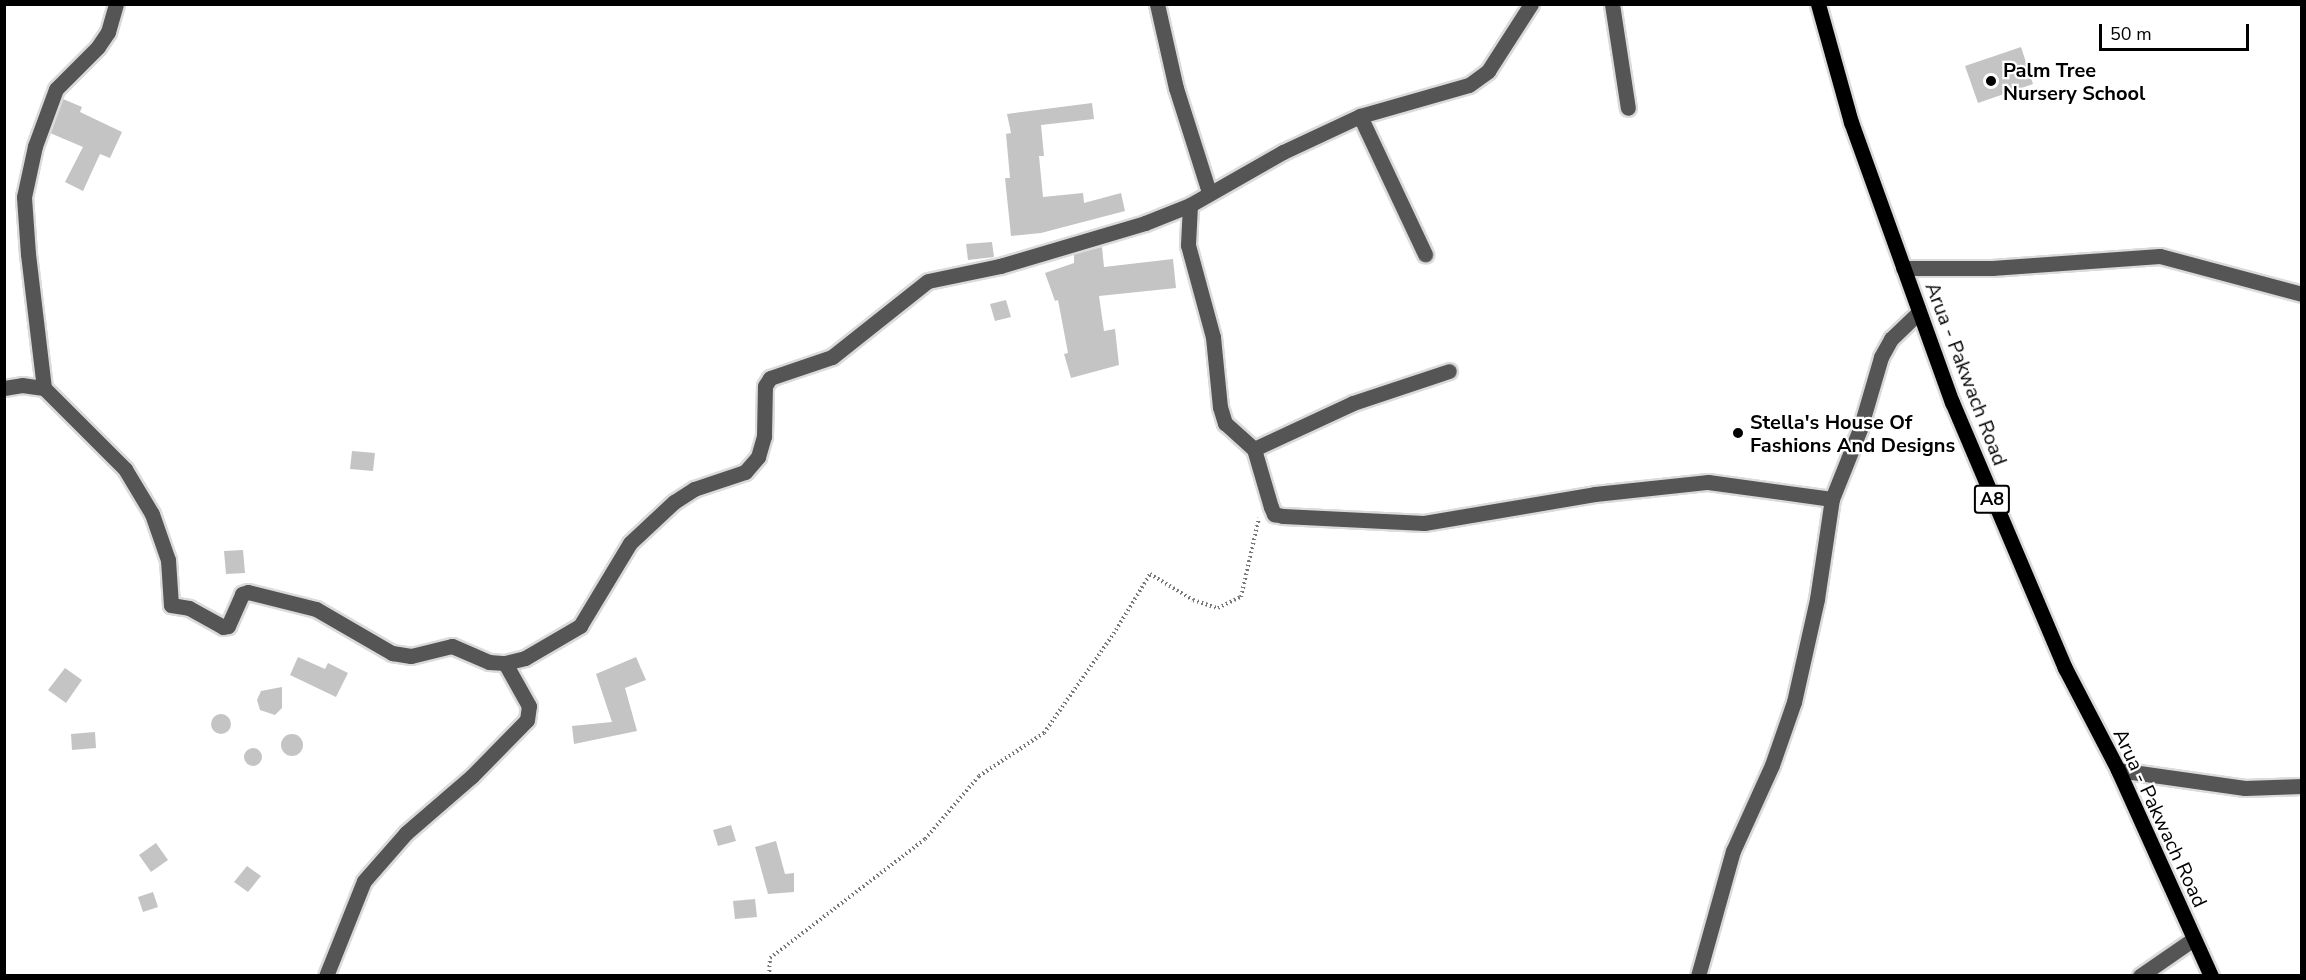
<!DOCTYPE html>
<style>
body{margin:0}
#map{position:relative;width:2306px;height:980px;overflow:hidden;background:#fff;font-family:"Nunito Sans",sans-serif}
div>[style]{position:absolute}
.building>*{inset:0;background:#c4c4c4}
.round{border-radius:50%}
.path>*{height:4px;margin-top:-2px;transform-origin:0;background:repeating-linear-gradient(90deg,#777 0 1.5px,transparent 0 4.5px)}
.roads{filter:drop-shadow(2px 0 #dbdbdb) drop-shadow(-2px 0 #dbdbdb) drop-shadow(0 2px #dbdbdb) drop-shadow(0 -2px #dbdbdb)}
.minor>*{height:15px;margin:-7.5px;padding:0 7.5px;transform-origin:7.5px;border-radius:7.5px;background:#555}
.major>*{height:15px;margin:-7.5px;padding:0 7.5px;transform-origin:7.5px;border-radius:7.5px;background:#000}
.dots>*{width:16px;height:16px;translate:-50% -50%;box-sizing:border-box;border:3px solid #fff;border-radius:50%}
span{translate:-50% -50%;white-space:nowrap;text-align:center;line-height:1.15;-webkit-text-stroke:4.5px #fff;paint-order:stroke}
.shield-label span{padding:2px 4px;background:#fff;border:2px solid;border-radius:4px;-webkit-text-stroke-width:0}
.shield-label{font-size:18px;color:#000;font-weight:700}
.poi-label{font-size:20px;color:#000;font-weight:700}
.left{translate:0 -50%;text-align:left}
.street-label{font-size:20px;color:#000}
.frame{position:absolute;inset:0;border:6px solid #000;pointer-events:none}
.scale{position:absolute;left:2099px;top:24px;width:150px;height:27px;box-sizing:border-box;border:3px solid #000;border-top:0;padding-left:8px;font-size:18px;line-height:21px;white-space:nowrap;color:#000;-webkit-text-stroke:4px #fff;paint-order:stroke}
</style>
<div id="map">
<div class="building">
<i style="clip-path:polygon(2021px 47px,2033px 84px,1978px 103px,1965px 66px)"></i>
<i style="clip-path:polygon(63px 99px,82px 107px,80px 112px,122px 132px,110px 158px,100px 154px,83px 191px,65px 182px,83px 147px,50px 133px)"></i>
<i style="clip-path:polygon(1092px 103px,1094px 119px,1041px 125px,1044px 156px,1039px 156px,1043px 197px,1083px 193px,1084px 203px,1121px 193px,1125px 211px,1041px 233px,1011px 236px,1005px 178px,1010px 178px,1006px 134px,1011px 133px,1007px 114px)"></i>
<i style="clip-path:polygon(992px 242px,994px 257px,968px 260px,966px 244px)"></i>
<i style="clip-path:polygon(1102px 247px,1104px 267px,1173px 259px,1176px 288px,1099px 296px,1104px 331px,1115px 329px,1119px 365px,1071px 378px,1064px 354px,1068px 353px,1058px 300px,1055px 301px,1045px 273px,1074px 263px,1074px 254px)"></i>
<i style="clip-path:polygon(1006px 300px,1011px 317px,995px 321px,990px 304px)"></i>
<i style="clip-path:polygon(352px 451px,375px 453px,373px 471px,350px 469px)"></i>
<i style="clip-path:polygon(243px 550px,245px 573px,226px 574px,224px 551px)"></i>
<i style="clip-path:polygon(298px 657px,325px 669px,328px 663px,348px 673px,336px 697px,290px 675px)"></i>
<i style="clip-path:polygon(636px 657px,646px 680px,625px 688px,637px 731px,574px 744px,572px 726px,612px 722px,596px 674px)"></i>
<i style="clip-path:polygon(65px 668px,82px 680px,66px 703px,48px 690px)"></i>
<i style="clip-path:polygon(282px 687px,282px 708px,275px 715px,260px 710px,257px 700px,261px 691px)"></i>
<i class="round" style="left:211px;top:714px;width:20px;height:20px"></i>
<i style="clip-path:polygon(95px 732px,96px 748px,72px 750px,71px 734px)"></i>
<i class="round" style="left:281px;top:734px;width:22px;height:22px"></i>
<i class="round" style="left:244px;top:748px;width:18px;height:18px"></i>
<i style="clip-path:polygon(731px 825px,736px 841px,718px 846px,713px 830px)"></i>
<i style="clip-path:polygon(776px 841px,785px 874px,794px 873px,794px 892px,768px 894px,755px 847px)"></i>
<i style="clip-path:polygon(156px 843px,168px 860px,151px 872px,139px 855px)"></i>
<i style="clip-path:polygon(247px 866px,261px 876px,248px 892px,234px 882px)"></i>
<i style="clip-path:polygon(153px 892px,158px 907px,143px 912px,138px 897px)"></i>
<i style="clip-path:polygon(755px 899px,757px 917px,735px 919px,733px 901px)"></i>
</div>
<div class="path">
<i style="left:769px;top:976px;width:18px;rotate:-87deg"></i>
<i style="left:770px;top:958px;width:195px;rotate:-37.5deg"></i>
<i style="left:925px;top:839px;width:83px;rotate:-49.4deg"></i>
<i style="left:979px;top:776px;width:78px;rotate:-33.5deg"></i>
<i style="left:1044px;top:733px;width:126px;rotate:-55deg"></i>
<i style="left:1116px;top:630px;width:66px;rotate:-58.7deg"></i>
<i style="left:1150px;top:574px;width:50px;rotate:31.2deg"></i>
<i style="left:1193px;top:600px;width:26px;rotate:18deg"></i>
<i style="left:1218px;top:608px;width:25px;rotate:-26deg"></i>
<i style="left:1241px;top:597px;width:81px;rotate:-77.2deg"></i>
</div>
<div class="roads">
<div class="minor">
<i style="left:116px;top:4px;width:29px;rotate:106deg"></i>
<i style="left:108px;top:32px;width:18px;rotate:124deg"></i>
<i style="left:98px;top:47px;width:59px;rotate:135deg"></i>
<i style="left:56px;top:89px;width:61px;rotate:110.2deg"></i>
<i style="left:35px;top:146px;width:52px;rotate:102.2deg"></i>
<i style="left:24px;top:197px;width:57px;rotate:86deg"></i>
<i style="left:28px;top:254px;width:135px;rotate:83.2deg"></i>
<i style="left:44px;top:388px;width:115px;rotate:45deg"></i>
<i style="left:125px;top:469px;width:52px;rotate:59deg"></i>
<i style="left:152px;top:514px;width:49px;rotate:70.8deg"></i>
<i style="left:168px;top:560px;width:45px;rotate:86.2deg"></i>
<i style="left:171px;top:605px;width:18px;rotate:9deg"></i>
<i style="left:189px;top:608px;width:39px;rotate:29deg"></i>
<i style="left:223px;top:627px;width:5px;rotate:-11deg"></i>
<i style="left:228px;top:626px;width:35px;rotate:-66deg"></i>
<i style="left:242px;top:594px;width:6px;rotate:-18deg"></i>
<i style="left:248px;top:592px;width:70px;rotate:14deg"></i>
<i style="left:316px;top:609px;width:88px;rotate:30.1deg"></i>
<i style="left:392px;top:653px;width:19px;rotate:9deg"></i>
<i style="left:411px;top:656px;width:42px;rotate:-13.7deg"></i>
<i style="left:452px;top:646px;width:40px;rotate:23.4deg"></i>
<i style="left:489px;top:662px;width:16px;rotate:4deg"></i>
<i style="left:505px;top:663px;width:21px;rotate:-14deg"></i>
<i style="left:525px;top:658px;width:64px;rotate:-30.2deg"></i>
<i style="left:580px;top:626px;width:97px;rotate:-58.9deg"></i>
<i style="left:630px;top:543px;width:60px;rotate:-43deg"></i>
<i style="left:674px;top:502px;width:24px;rotate:-33deg"></i>
<i style="left:694px;top:489px;width:54px;rotate:-18.4deg"></i>
<i style="left:745px;top:472px;width:20px;rotate:-49deg"></i>
<i style="left:758px;top:457px;width:22px;rotate:-74deg"></i>
<i style="left:764px;top:436px;width:50px;rotate:-88.9deg"></i>
<i style="left:765px;top:386px;width:9px;rotate:-58deg"></i>
<i style="left:770px;top:378px;width:65px;rotate:-18.7deg"></i>
<i style="left:832px;top:357px;width:122px;rotate:-38.4deg"></i>
<i style="left:928px;top:281px;width:74px;rotate:-11.8deg"></i>
<i style="left:1000px;top:266px;width:151px;rotate:-16.5deg"></i>
<i style="left:1145px;top:223px;width:48px;rotate:-21.8deg"></i>
<i style="left:1190px;top:205px;width:107px;rotate:-29.7deg"></i>
<i style="left:1283px;top:152px;width:85px;rotate:-25.1deg"></i>
<i style="left:1360px;top:116px;width:113px;rotate:-15.9deg"></i>
<i style="left:1469px;top:85px;width:24px;rotate:-36deg"></i>
<i style="left:1488px;top:71px;width:80px;rotate:-57.3deg"></i>
<i style="left:1157px;top:4px;width:86px;rotate:77.3deg"></i>
<i style="left:1176px;top:88px;width:109px;rotate:72.4deg"></i>
<i style="left:1612px;top:4px;width:105px;rotate:81.3deg"></i>
<i style="left:1360px;top:116px;width:153px;rotate:64.8deg"></i>
<i style="left:1190px;top:205px;width:40px;rotate:92.9deg"></i>
<i style="left:1188px;top:245px;width:95px;rotate:74.8deg"></i>
<i style="left:1213px;top:337px;width:70px;rotate:84.3deg"></i>
<i style="left:1220px;top:407px;width:17px;rotate:73deg"></i>
<i style="left:1225px;top:423px;width:39px;rotate:42deg"></i>
<i style="left:1254px;top:449px;width:60px;rotate:73.7deg"></i>
<i style="left:1271px;top:507px;width:8px;rotate:67deg"></i>
<i style="left:1274px;top:514px;width:9px;rotate:13deg"></i>
<i style="left:1283px;top:516px;width:141px;rotate:2.8deg"></i>
<i style="left:1424px;top:523px;width:173px;rotate:-9.6deg"></i>
<i style="left:1595px;top:494px;width:114px;rotate:-6.1deg"></i>
<i style="left:1708px;top:482px;width:125px;rotate:7.8deg"></i>
<i style="left:1832px;top:499px;width:75px;rotate:-68.2deg"></i>
<i style="left:1860px;top:429px;width:75px;rotate:-73.7deg"></i>
<i style="left:1881px;top:357px;width:21px;rotate:-61deg"></i>
<i style="left:1891px;top:339px;width:37px;rotate:-44deg"></i>
<i style="left:1903px;top:268px;width:89px"></i>
<i style="left:1992px;top:268px;width:168px;rotate:-4.1deg"></i>
<i style="left:2160px;top:256px;width:147px;rotate:15deg"></i>
<i style="left:4px;top:388px;width:18px;rotate:-9deg"></i>
<i style="left:22px;top:385px;width:22px;rotate:8deg"></i>
<i style="left:1254px;top:449px;width:109px;rotate:-24.9deg"></i>
<i style="left:1353px;top:403px;width:101px;rotate:-18.4deg"></i>
<i style="left:2118px;top:770px;width:128px;rotate:8.1deg"></i>
<i style="left:2245px;top:788px;width:57px;rotate:-2deg"></i>
<i style="left:326px;top:976px;width:102px;rotate:-68.2deg"></i>
<i style="left:364px;top:881px;width:64px;rotate:-48.8deg"></i>
<i style="left:406px;top:833px;width:87px;rotate:-40.8deg"></i>
<i style="left:472px;top:776px;width:78px;rotate:-45.5deg"></i>
<i style="left:527px;top:720px;width:14px;rotate:-82deg"></i>
<i style="left:529px;top:706px;width:49px;rotate:-119.2deg"></i>
<i style="left:1698px;top:976px;width:130px;rotate:-74.4deg"></i>
<i style="left:1733px;top:851px;width:94px;rotate:-65.6deg"></i>
<i style="left:1772px;top:765px;width:67px;rotate:-70.8deg"></i>
<i style="left:1794px;top:702px;width:106px;rotate:-77.4deg"></i>
<i style="left:1817px;top:599px;width:101px;rotate:-81.5deg"></i>
<i style="left:2140px;top:976px;width:63px;rotate:-34.7deg"></i>
</div>
<div class="major">
<i style="left:1818px;top:4px;width:123px;rotate:74.4deg"></i>
<i style="left:1851px;top:122px;width:298px;rotate:70.2deg"></i>
<i style="left:1952px;top:402px;width:289px;rotate:67deg"></i>
<i style="left:2065px;top:668px;width:115px;rotate:62.5deg"></i>
<i style="left:2118px;top:770px;width:226px;rotate:65.7deg"></i>
</div>
</div>
<div class="dots">
<i style="left:1991px;top:81px;background:#000"></i>
<i style="left:1738px;top:433px;background:#000"></i>
</div>
<div class="shield-label">
<span style="left:1992px;top:499px">A8</span>
</div>
<div class="poi-label">
<span class="left" style="left:2003px;top:82px">Palm Tree<br>Nursery School</span>
<span class="left" style="left:1750px;top:434px">Stella's House Of<br>Fashions And Designs</span>
</div>
<div class="street-label">
<span style="left:1966px;top:374px;rotate:69deg">Arua - Pakwach Road</span>
<span style="left:2160px;top:818px;rotate:65deg">Arua - Pakwach Road</span>
</div>
<div class="frame"></div>
<div class="scale">50 m</div>
</div>
